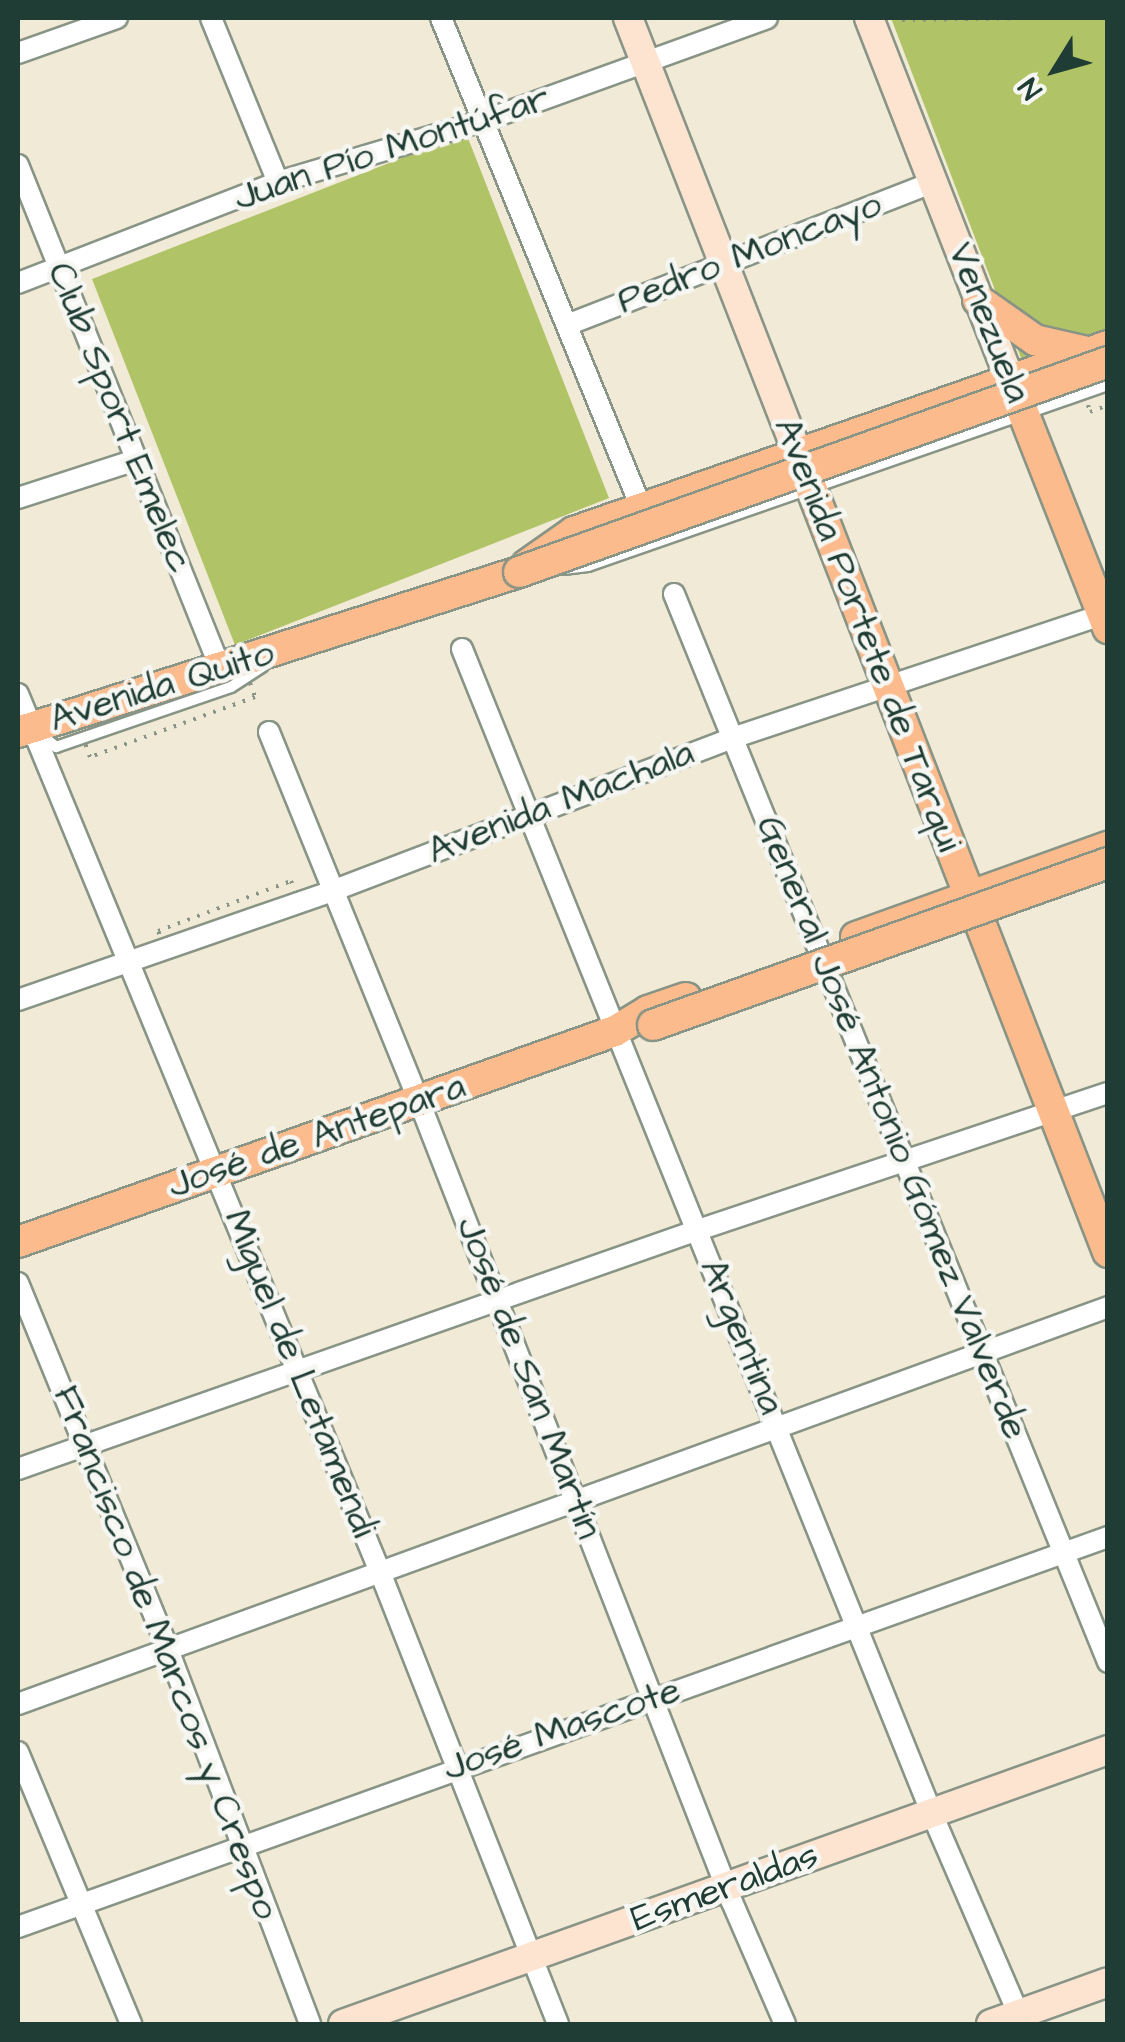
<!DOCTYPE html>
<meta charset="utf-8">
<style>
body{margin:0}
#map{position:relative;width:1125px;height:2042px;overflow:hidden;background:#f1ead6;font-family:"Architects Daughter",sans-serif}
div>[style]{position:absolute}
.green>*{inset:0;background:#b1c367}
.path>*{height:4px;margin-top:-2px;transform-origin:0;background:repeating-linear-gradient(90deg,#889485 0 2.5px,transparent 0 10.5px)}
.roads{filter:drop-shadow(2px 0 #889485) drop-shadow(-2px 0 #889485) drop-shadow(0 2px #889485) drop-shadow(0 -2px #889485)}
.lane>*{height:10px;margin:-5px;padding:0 5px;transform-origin:5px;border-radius:5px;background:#fff}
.street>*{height:20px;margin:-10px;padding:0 10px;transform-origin:10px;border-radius:10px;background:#fff}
.secondary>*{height:28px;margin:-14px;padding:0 14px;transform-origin:14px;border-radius:14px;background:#fde4d1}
.primary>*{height:30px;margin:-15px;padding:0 15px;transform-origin:15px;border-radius:15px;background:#fbbb8c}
.bridges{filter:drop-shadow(2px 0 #889485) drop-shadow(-2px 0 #889485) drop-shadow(0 2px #889485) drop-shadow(0 -2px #889485)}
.primary-bridge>*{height:30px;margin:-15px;padding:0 15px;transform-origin:15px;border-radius:15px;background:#fbbb8c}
span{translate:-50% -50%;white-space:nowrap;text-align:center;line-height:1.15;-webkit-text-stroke:9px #f6f6f2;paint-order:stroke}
.street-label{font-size:38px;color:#1f3d34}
.frame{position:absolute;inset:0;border:20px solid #1f3d34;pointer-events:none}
.north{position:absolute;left:1005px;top:20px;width:100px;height:100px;-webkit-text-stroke:8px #f6f6f2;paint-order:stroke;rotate:233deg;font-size:28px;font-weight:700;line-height:40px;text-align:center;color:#1f3d34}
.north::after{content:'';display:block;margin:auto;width:35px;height:45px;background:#1f3d34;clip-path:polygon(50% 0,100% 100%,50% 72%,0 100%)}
</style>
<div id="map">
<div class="green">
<i style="clip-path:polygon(891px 18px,1107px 18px,1107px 336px,1024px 366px)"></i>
<i style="clip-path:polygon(466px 133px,609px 498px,235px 645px,92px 279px)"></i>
</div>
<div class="path">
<i style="left:902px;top:20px;width:123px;rotate:-0.9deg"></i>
<i style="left:1088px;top:405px;width:7px;rotate:74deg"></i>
<i style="left:1090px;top:412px;width:19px;rotate:-21deg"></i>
<i style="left:250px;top:683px;width:15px;rotate:70deg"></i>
<i style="left:255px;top:697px;width:176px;rotate:160deg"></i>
<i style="left:90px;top:757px;width:15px;rotate:-110deg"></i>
<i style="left:85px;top:743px;width:176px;rotate:-20deg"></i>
<i style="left:291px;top:881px;width:14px;rotate:69deg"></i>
<i style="left:296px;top:894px;width:142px;rotate:159.4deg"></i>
<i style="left:163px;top:944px;width:14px;rotate:-111deg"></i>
<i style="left:158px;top:931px;width:142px;rotate:-20.6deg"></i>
</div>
<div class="roads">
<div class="lane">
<i style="left:564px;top:569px;width:24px;rotate:-7deg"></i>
<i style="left:588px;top:566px;width:551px;rotate:-19.19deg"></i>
<i style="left:40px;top:734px;width:21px;rotate:39deg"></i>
<i style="left:56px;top:747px;width:185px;rotate:-18.9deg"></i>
<i style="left:231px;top:687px;width:38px;rotate:-33deg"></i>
</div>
<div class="street">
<i style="left:211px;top:18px;width:177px;rotate:67.8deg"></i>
<i style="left:441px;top:18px;width:528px;rotate:67.76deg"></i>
<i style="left:18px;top:53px;width:105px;rotate:-19.5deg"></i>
<i style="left:18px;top:165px;width:544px;rotate:68.1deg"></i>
<i style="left:18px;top:283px;width:279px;rotate:-21.2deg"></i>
<i style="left:278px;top:182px;width:214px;rotate:-16.6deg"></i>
<i style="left:483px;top:121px;width:302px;rotate:-19.9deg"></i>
<i style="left:567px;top:325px;width:393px;rotate:-21.3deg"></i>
<i style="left:18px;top:498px;width:124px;rotate:-17.9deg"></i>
<i style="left:674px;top:594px;width:1153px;rotate:67.88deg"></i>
<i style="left:462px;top:649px;width:1256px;rotate:68.03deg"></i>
<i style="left:932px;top:1814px;width:229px;rotate:66.6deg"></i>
<i style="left:18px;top:694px;width:950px;rotate:67.59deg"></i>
<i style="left:380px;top:1572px;width:486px;rotate:68.5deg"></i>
<i style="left:269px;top:732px;width:398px;rotate:67.9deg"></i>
<i style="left:419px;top:1101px;width:860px;rotate:68.66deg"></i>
<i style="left:732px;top:1902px;width:133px;rotate:66.5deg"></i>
<i style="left:18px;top:1000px;width:332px;rotate:-19.1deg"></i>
<i style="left:332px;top:891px;width:428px;rotate:-20.9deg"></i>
<i style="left:732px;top:738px;width:396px;rotate:-18.4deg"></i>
<i style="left:18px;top:1283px;width:393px;rotate:67.7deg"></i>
<i style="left:167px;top:1647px;width:403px;rotate:69.2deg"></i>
<i style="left:18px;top:1469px;width:721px;rotate:-19.37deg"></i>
<i style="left:698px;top:1230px;width:432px;rotate:-18.5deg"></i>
<i style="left:18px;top:1704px;width:1160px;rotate:-20.01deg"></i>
<i style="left:18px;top:1752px;width:295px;rotate:67.4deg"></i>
<i style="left:18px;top:1927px;width:1158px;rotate:-19.69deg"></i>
</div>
<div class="secondary">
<i style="left:628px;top:18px;width:468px;rotate:68.7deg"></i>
<i style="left:869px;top:18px;width:388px;rotate:68.7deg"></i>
<i style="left:343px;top:2024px;width:813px;rotate:-19.71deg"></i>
<i style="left:991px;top:2024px;width:124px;rotate:-19.7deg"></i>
</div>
<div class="primary">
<i style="left:978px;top:300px;width:70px;rotate:35.1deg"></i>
<i style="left:1035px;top:340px;width:53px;rotate:13deg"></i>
<i style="left:1010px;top:379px;width:268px;rotate:68.5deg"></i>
<i style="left:798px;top:454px;width:856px;rotate:68.77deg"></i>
<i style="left:527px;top:565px;width:57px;rotate:-35.1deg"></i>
<i style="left:574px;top:532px;width:565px;rotate:-19.2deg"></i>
<i style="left:18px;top:732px;width:526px;rotate:-17.71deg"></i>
<i style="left:856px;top:937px;width:268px;rotate:-19.7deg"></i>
<i style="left:18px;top:1242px;width:633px;rotate:-19.47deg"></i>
<i style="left:615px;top:1031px;width:39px;rotate:-31deg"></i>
<i style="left:648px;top:1011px;width:40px;rotate:-18.9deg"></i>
</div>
</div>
<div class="bridges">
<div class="primary-bridge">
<i style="left:519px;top:572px;width:625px;rotate:-19.62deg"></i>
<i style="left:653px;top:1025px;width:483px;rotate:-19.6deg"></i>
</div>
</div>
<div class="street-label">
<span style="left:392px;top:149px;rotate:-18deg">Juan Pío Montúfar</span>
<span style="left:750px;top:254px;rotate:-21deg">Pedro Moncayo</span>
<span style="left:988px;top:323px;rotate:69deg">Venezuela</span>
<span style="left:119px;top:418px;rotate:68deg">Club Sport Emelec</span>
<span style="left:867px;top:635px;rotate:69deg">Avenida Portete de Tarqui</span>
<span style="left:162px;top:687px;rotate:-17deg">Avenida Quito</span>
<span style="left:561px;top:803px;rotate:-21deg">Avenida Machala</span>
<span style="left:891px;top:1128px;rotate:68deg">General José Antonio Gómez Valverde</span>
<span style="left:317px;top:1137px;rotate:-19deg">José de Antepara</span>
<span style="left:741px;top:1337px;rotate:68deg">Argentina</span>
<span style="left:299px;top:1374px;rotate:68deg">Miguel de Letamendi</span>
<span style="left:528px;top:1378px;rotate:69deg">José de San Martín</span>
<span style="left:165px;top:1653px;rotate:69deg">Francisco de Marcos y Crespo</span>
<span style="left:562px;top:1730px;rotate:-19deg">José Mascote</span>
<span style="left:725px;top:1888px;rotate:-20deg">Esmeraldas</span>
</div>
<div class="frame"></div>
<div class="north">N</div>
</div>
